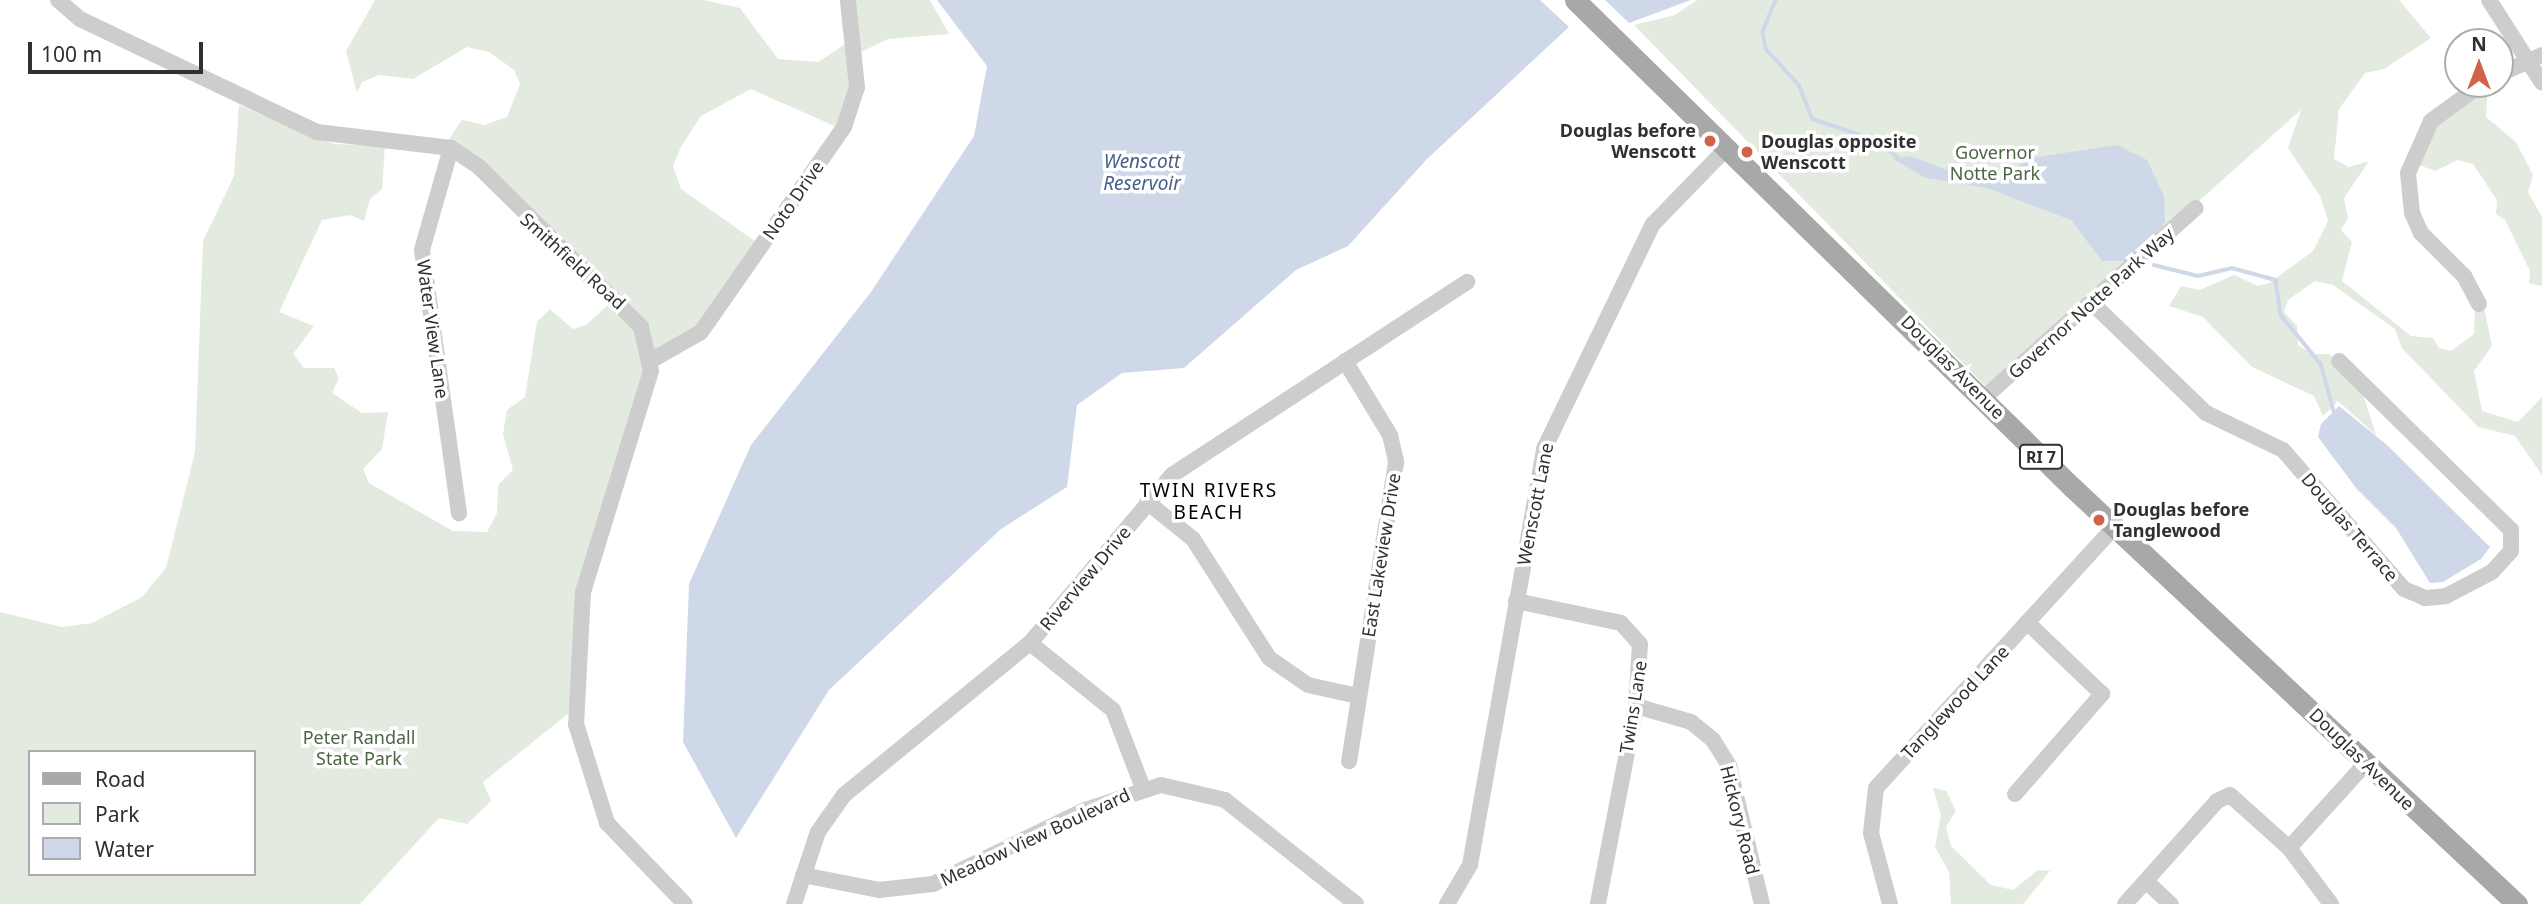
<!DOCTYPE html>
<style>
body{margin:0}
#map{position:relative;width:2542px;height:904px;overflow:hidden;background:#fff;font-family:"Noto Sans",sans-serif}
div>[style]{position:absolute}
.green>*{inset:0;background:#e3ebe0}
.water>*{inset:0;background:#cfd8e8}
.stream>*{height:3.5px;margin:-1.75px;padding:0 1.75px;transform-origin:1.75px;border-radius:1.75px;background:#cfd8e8}
.minor>*{height:16px;margin:-8px;padding:0 8px;transform-origin:8px;border-radius:8px;background:#cdcdcd}
.major>*{height:21px;margin:-10.5px;padding:0 10.5px;transform-origin:10.5px;border-radius:10.5px;background:#a8a8a8}
.dots>*{width:19px;height:19px;translate:-50% -50%;box-sizing:border-box;border:4px solid #fff;border-radius:50%}
span{translate:-50% -50%;white-space:nowrap;text-align:center;line-height:1.15;-webkit-text-stroke:7px #fff;paint-order:stroke}
.shield-label span{padding:2px 5px;background:#fff;border:2px solid;border-radius:5px;-webkit-text-stroke-width:0}
.shield-label{font-size:16px;color:#303030;font-weight:700}
.poi-label{font-size:18px;color:#303030;font-weight:700}
.right{translate:-100% -50%;text-align:right}
.left{translate:0 -50%;text-align:left}
.park-label{font-size:18px;color:#4a6743}
.street-label{font-size:18px;color:#303030}
.water-label{font-size:19px;color:#485f89;font-style:italic}
.neighbourhood-label{font-size:19px;color:#000;letter-spacing:2px}
.legend{position:absolute;left:28px;top:750px;width:228px;height:126px;box-sizing:border-box;background:#fff;border:2px solid #acacac;margin:0;padding:9px 12px;list-style:none;font-size:21px;color:#303030}
.legend li{display:flex;align-items:center;gap:14px;height:35px}
.legend b{width:35px;border:2px solid #acacac}
.north{position:absolute;left:2444px;top:28px;width:70px;height:70px;box-sizing:border-box;background:#fff;border:2px solid #acacac;border-radius:50%;rotate:0deg;font-size:19px;font-weight:700;line-height:28px;text-align:center;color:#303030}
.north::after{content:'';display:block;margin:auto;width:24px;height:32px;background:#d06249;clip-path:polygon(50% 0,100% 100%,50% 72%,0 100%)}
.scale{position:absolute;left:28px;top:42px;width:175px;height:32px;box-sizing:border-box;border:4px solid #303030;border-top:0;padding-left:9px;font-size:21px;line-height:24px;white-space:nowrap;color:#303030;-webkit-text-stroke:5px #fff;paint-order:stroke}
</style>
<div id="map">
<div class="green">
<i style="clip-path:polygon(evenodd,375px 0,704px 0,740px 8px,778px 59px,818px 62px,853px 39px,848px 0,930px 0,949px 34px,888px 39px,859px 53px,856px 83px,839px 128px,751px 89px,701px 116px,681px 147px,673px 166px,681px 189px,759px 244px,690px 346px,653px 362px,596px 549px,569px 713px,483px 782px,491px 801px,467px 824px,439px 818px,360px 904px,0 904px,0 612px,62px 627px,92px 623px,142px 597px,166px 568px,195px 452px,203px 241px,234px 176px,239px 105px,334px 144px,385px 146px,382px 189px,370px 199px,364px 221px,350px 215px,322px 220px,279px 312px,314px 326px,293px 354px,304px 368px,334px 368px,339px 378px,332px 393px,362px 413px,388px 412px,382px 449px,363px 469px,369px 483px,453px 531px,487px 532px,497px 513px,498px 485px,513px 470px,503px 434px,507px 410px,525px 397px,537px 322px,550px 309px,573px 329px,586px 325px,610px 303px,466px 162px,442px 149px,462px 120px,484px 125px,507px 117px,520px 84px,514px 70px,489px 52px,467px 47px,413px 79px,379px 75px,362px 82px,357px 93px,346px 51px,375px 0,30px 752px,254px 752px,254px 874px,30px 874px,30px 752px)"></i>
<i style="clip-path:polygon(1697px 0,2399px 0,2431px 38px,2384px 69px,2365px 73px,2339px 109px,2334px 159px,2349px 167px,2369px 161px,2344px 198px,2348px 218px,2341px 230px,2352px 242px,2342px 281px,2411px 336px,2433px 338px,2439px 348px,2451px 351px,2474px 334px,2475px 303px,2485px 312px,2492px 346px,2474px 371px,2482px 411px,2518px 422px,2542px 397px,2542px 475px,2515px 436px,2478px 427px,2402px 348px,2395px 329px,2333px 285px,2315px 281px,2288px 300px,2284px 312px,2297px 326px,2298px 345px,2312px 354px,2330px 354px,2362px 391px,2376px 435px,2338px 401px,2323px 416px,2314px 396px,2252px 367px,2203px 317px,2169px 306px,2181px 286px,2200px 290px,2234px 275px,2258px 286px,2269px 283px,2313px 251px,2328px 221px,2320px 196px,2288px 148px,2301px 110px,1988px 389px,1634px 25px,1675px 15px)"></i>
<i style="clip-path:polygon(2488px 84px,2486px 117px,2516px 142px,2533px 175px,2528px 192px,2542px 217px,2542px 286px,2529px 283px,2530px 271px,2505px 220px,2496px 214px,2497px 200px,2473px 164px,2458px 160px,2435px 171px,2414px 163px,2423px 133px)"></i>
<i style="clip-path:polygon(1933px 788px,1946px 791px,1956px 811px,1946px 827px,1951px 846px,1991px 885px,2013px 890px,2038px 870px,2050px 871px,2023px 904px,1951px 904px,1949px 872px,1935px 847px,1941px 815px)"></i>
</div>
<div class="water">
<i style="clip-path:polygon(937px 0,1540px 0,1569px 27px,1426px 160px,1348px 246px,1296px 270px,1184px 368px,1122px 373px,1077px 405px,1067px 487px,1001px 529px,829px 690px,736px 838px,683px 742px,689px 584px,751px 445px,871px 292px,974px 136px,987px 66px)"></i>
<i style="clip-path:polygon(1605px 0,1691px 0,1629px 23px)"></i>
<i style="clip-path:polygon(2117px 145px,2147px 160px,2164px 196px,2165px 223px,2131px 261px,2102px 261px,2071px 220px,1987px 188px,1926px 178px,1893px 159px,1910px 156px,1960px 175px,2002px 177px,2030px 158px)"></i>
<i style="clip-path:polygon(2339px 406px,2387px 445px,2490px 547px,2481px 559px,2443px 582px,2430px 583px,2396px 528px,2356px 488px,2318px 437px,2321px 424px)"></i>
</div>
<div class="stream">
<i style="left:1776px;top:0;width:35px;rotate:112deg"></i>
<i style="left:1763px;top:32px;width:17px;rotate:80deg"></i>
<i style="left:1766px;top:49px;width:49px;rotate:47.5deg"></i>
<i style="left:1799px;top:85px;width:37px;rotate:68deg"></i>
<i style="left:1813px;top:119px;width:65px;rotate:18.7deg"></i>
<i style="left:1875px;top:140px;width:30px;rotate:37deg"></i>
<i style="left:2154px;top:265px;width:45px;rotate:14deg"></i>
<i style="left:2198px;top:276px;width:35px;rotate:-13deg"></i>
<i style="left:2232px;top:268px;width:46px;rotate:15.3deg"></i>
<i style="left:2276px;top:280px;width:35px;rotate:82deg"></i>
<i style="left:2281px;top:315px;width:63px;rotate:50.8deg"></i>
<i style="left:2321px;top:364px;width:49px;rotate:74.5deg"></i>
</div>
<div class="minor">
<i style="left:58px;top:0;width:29px;rotate:41deg"></i>
<i style="left:80px;top:19px;width:263px;rotate:25.5deg"></i>
<i style="left:317px;top:132px;width:135px;rotate:6.8deg"></i>
<i style="left:451px;top:148px;width:32px;rotate:34deg"></i>
<i style="left:478px;top:166px;width:229px;rotate:44.6deg"></i>
<i style="left:641px;top:327px;width:45px;rotate:77.2deg"></i>
<i style="left:651px;top:371px;width:231px;rotate:107.1deg"></i>
<i style="left:583px;top:592px;width:132px;rotate:93deg"></i>
<i style="left:576px;top:724px;width:104px;rotate:72.6deg"></i>
<i style="left:607px;top:823px;width:112px;rotate:46.1deg"></i>
<i style="left:2489px;top:0;width:98px;rotate:57.4deg"></i>
<i style="left:2500px;top:74px;width:46px;rotate:-24.3deg"></i>
<i style="left:451px;top:148px;width:106px;rotate:105.9deg"></i>
<i style="left:422px;top:250px;width:266px;rotate:82deg"></i>
<i style="left:2479px;top:304px;width:32px;rotate:-118deg"></i>
<i style="left:2464px;top:276px;width:61px;rotate:-135deg"></i>
<i style="left:2421px;top:233px;width:22px;rotate:-114deg"></i>
<i style="left:2412px;top:213px;width:40px;rotate:-95.7deg"></i>
<i style="left:2408px;top:173px;width:57px;rotate:-66.1deg"></i>
<i style="left:2431px;top:121px;width:63px;rotate:-36deg"></i>
<i style="left:2094px;top:305px;width:156px;rotate:44deg"></i>
<i style="left:2206px;top:413px;width:85px;rotate:25.7deg"></i>
<i style="left:2283px;top:450px;width:184px;rotate:49deg"></i>
<i style="left:2404px;top:589px;width:23px;rotate:23deg"></i>
<i style="left:2425px;top:598px;width:21px;rotate:-5deg"></i>
<i style="left:2446px;top:596px;width:52px;rotate:-27.6deg"></i>
<i style="left:2492px;top:572px;width:28px;rotate:-48deg"></i>
<i style="left:2511px;top:551px;width:21px;rotate:-90deg"></i>
<i style="left:2511px;top:530px;width:241px;rotate:-135.5deg"></i>
<i style="left:652px;top:360px;width:56px;rotate:-29.7deg"></i>
<i style="left:701px;top:332px;width:250px;rotate:-55.1deg"></i>
<i style="left:844px;top:127px;width:42px;rotate:-72deg"></i>
<i style="left:857px;top:87px;width:86px;rotate:-96deg"></i>
<i style="left:1345px;top:361px;width:87px;rotate:58.7deg"></i>
<i style="left:1390px;top:435px;width:28px;rotate:77deg"></i>
<i style="left:1396px;top:462px;width:303px;rotate:98.9deg"></i>
<i style="left:1985px;top:397px;width:283px;rotate:-41.9deg"></i>
<i style="left:1147px;top:502px;width:59px;rotate:38.8deg"></i>
<i style="left:1193px;top:539px;width:141px;rotate:57.4deg"></i>
<i style="left:1269px;top:658px;width:47px;rotate:34.7deg"></i>
<i style="left:1308px;top:685px;width:51px;rotate:12.4deg"></i>
<i style="left:1516px;top:601px;width:107px;rotate:11.8deg"></i>
<i style="left:1621px;top:623px;width:28px;rotate:48deg"></i>
<i style="left:1640px;top:644px;width:62px;rotate:93.7deg"></i>
<i style="left:1636px;top:706px;width:202px;rotate:100.9deg"></i>
<i style="left:1030px;top:643px;width:107px;rotate:38.9deg"></i>
<i style="left:1113px;top:710px;width:84px;rotate:69deg"></i>
<i style="left:1636px;top:706px;width:57px;rotate:16.2deg"></i>
<i style="left:1691px;top:722px;width:28px;rotate:39deg"></i>
<i style="left:1713px;top:740px;width:31px;rotate:58deg"></i>
<i style="left:1729px;top:766px;width:142px;rotate:76.6deg"></i>
<i style="left:2015px;top:794px;width:133px;rotate:-49deg"></i>
<i style="left:2102px;top:694px;width:104px;rotate:-136.2deg"></i>
<i style="left:2289px;top:848px;width:115px;rotate:-47.8deg"></i>
<i style="left:803px;top:875px;width:77px;rotate:11.2deg"></i>
<i style="left:879px;top:890px;width:54px;rotate:-6.3deg"></i>
<i style="left:933px;top:884px;width:169px;rotate:-26deg"></i>
<i style="left:1085px;top:810px;width:80px;rotate:-18.2deg"></i>
<i style="left:1161px;top:785px;width:66px;rotate:13.2deg"></i>
<i style="left:1225px;top:800px;width:167px;rotate:38.4deg"></i>
<i style="left:2147px;top:882px;width:33px;rotate:43deg"></i>
<i style="left:794px;top:904px;width:76px;rotate:-71.6deg"></i>
<i style="left:818px;top:832px;width:45px;rotate:-54.9deg"></i>
<i style="left:844px;top:795px;width:240px;rotate:-39.3deg"></i>
<i style="left:1030px;top:643px;width:220px;rotate:-49.8deg"></i>
<i style="left:1172px;top:475px;width:353px;rotate:-33.2deg"></i>
<i style="left:1447px;top:904px;width:45px;rotate:-59.5deg"></i>
<i style="left:1470px;top:865px;width:423px;rotate:-79.9deg"></i>
<i style="left:1544px;top:449px;width:250px;rotate:-64.2deg"></i>
<i style="left:1653px;top:224px;width:107px;rotate:-45.8deg"></i>
<i style="left:1890px;top:904px;width:73px;rotate:-105deg"></i>
<i style="left:1871px;top:833px;width:45px;rotate:-83.7deg"></i>
<i style="left:1876px;top:788px;width:355px;rotate:-47.6deg"></i>
<i style="left:2125px;top:904px;width:138px;rotate:-48.2deg"></i>
<i style="left:2217px;top:801px;width:14px;rotate:-25deg"></i>
<i style="left:2230px;top:795px;width:79px;rotate:41.9deg"></i>
<i style="left:2289px;top:848px;width:70px;rotate:53.1deg"></i>
</div>
<div class="major">
<i style="left:1575px;top:0;width:696px;rotate:44.42deg"></i>
<i style="left:2072px;top:487px;width:610px;rotate:43.14deg"></i>
</div>
<div class="dots">
<i style="left:1710px;top:141px;background:#d06249"></i>
<i style="left:1747px;top:152px;background:#d06249"></i>
<i style="left:2099px;top:520px;background:#d06249"></i>
</div>
<div class="shield-label">
<span style="left:2041px;top:457px">RI 7</span>
</div>
<div class="poi-label">
<span class="right" style="left:1696px;top:141px">Douglas before<br>Wenscott</span>
<span class="left" style="left:1761px;top:152px">Douglas opposite<br>Wenscott</span>
<span class="left" style="left:2113px;top:520px">Douglas before<br>Tanglewood</span>
</div>
<div class="park-label">
<span style="left:1995px;top:163px">Governor<br>Notte Park</span>
<span style="left:359px;top:748px">Peter Randall<br>State Park</span>
</div>
<div class="street-label">
<span style="left:793px;top:200px;rotate:-55deg">Noto Drive</span>
<span style="left:573px;top:261px;rotate:42deg">Smithfield Road</span>
<span style="left:2091px;top:303px;rotate:-42deg">Governor Notte Park Way</span>
<span style="left:433px;top:329px;rotate:82deg">Water View Lane</span>
<span style="left:1953px;top:367px;rotate:45deg">Douglas Avenue</span>
<span style="left:1535px;top:504px;rotate:-79deg">Wenscott Lane</span>
<span style="left:2350px;top:527px;rotate:49deg">Douglas Terrace</span>
<span style="left:1381px;top:555px;rotate:-81deg">East Lakeview Drive</span>
<span style="left:1085px;top:578px;rotate:-50deg">Riverview Drive</span>
<span style="left:1955px;top:702px;rotate:-47deg">Tanglewood Lane</span>
<span style="left:1633px;top:707px;rotate:-81deg">Twins Lane</span>
<span style="left:2362px;top:759px;rotate:44deg">Douglas Avenue</span>
<span style="left:1740px;top:820px;rotate:76deg">Hickory Road</span>
<span style="left:1035px;top:837px;rotate:-25deg">Meadow View Boulevard</span>
</div>
<div class="water-label">
<span style="left:1142px;top:173px">Wenscott<br>Reservoir</span>
</div>
<div class="neighbourhood-label">
<span style="left:1209px;top:502px">TWIN RIVERS<br>BEACH</span>
</div>
<ul class="legend">
<li><b style="height:9px;background:#a8a8a8"></b>Road</li>
<li><b style="height:19px;background:#e3ebe0"></b>Park</li>
<li><b style="height:19px;background:#cfd8e8"></b>Water</li>
</ul>
<div class="north">N</div>
<div class="scale">100 m</div>
</div>
